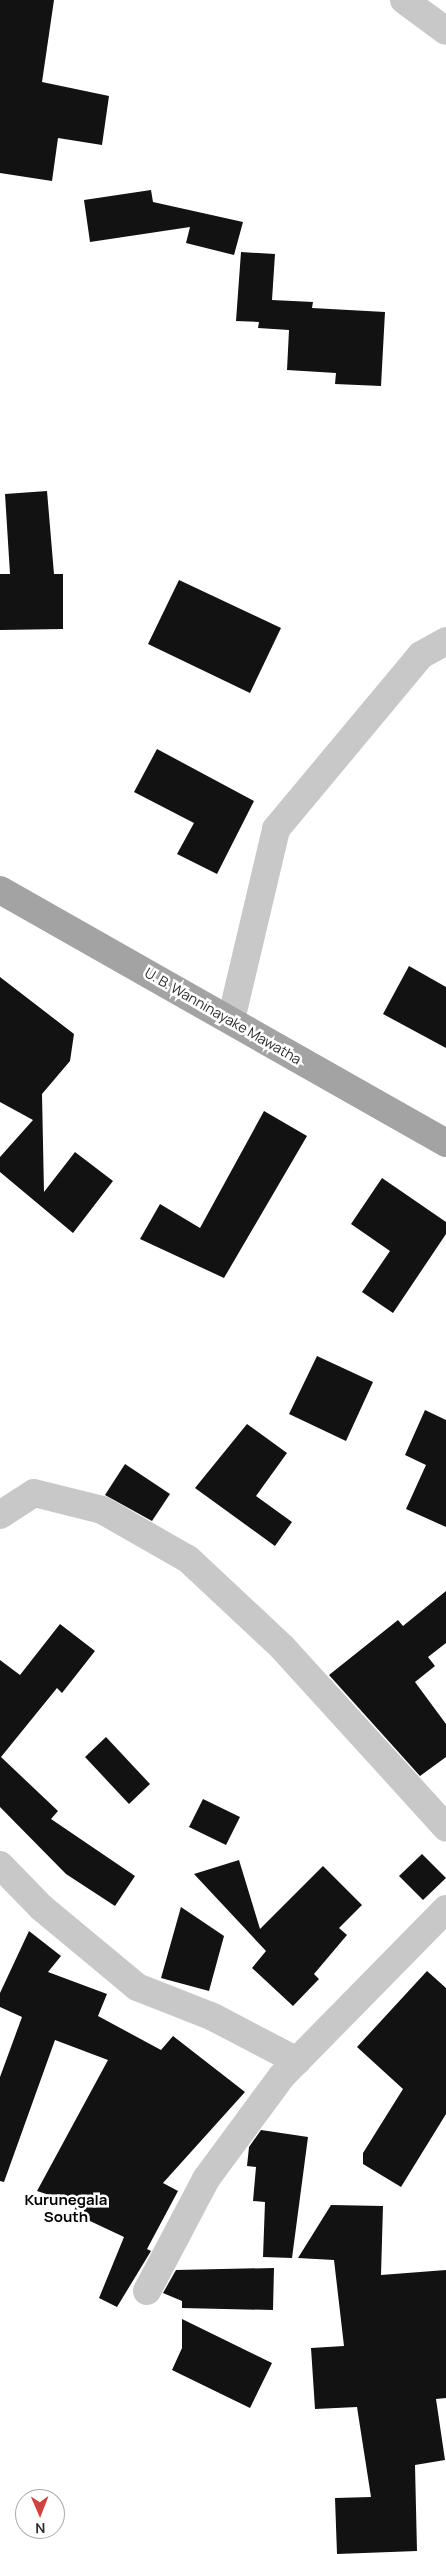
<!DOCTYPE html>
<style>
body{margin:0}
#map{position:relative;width:446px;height:2554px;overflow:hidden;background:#fff;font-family:Manrope,sans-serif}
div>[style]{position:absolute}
.building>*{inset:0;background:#121212}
.minor>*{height:28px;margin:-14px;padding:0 14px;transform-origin:14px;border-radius:14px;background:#c8c8c8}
.major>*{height:28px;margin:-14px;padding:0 14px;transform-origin:14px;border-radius:14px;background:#a3a3a3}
span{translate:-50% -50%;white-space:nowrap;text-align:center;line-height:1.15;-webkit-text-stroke:5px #fff;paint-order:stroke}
.street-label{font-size:14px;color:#2b2b2b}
.neighbourhood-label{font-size:15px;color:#000;font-weight:700}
.north{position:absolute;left:15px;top:2489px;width:50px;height:50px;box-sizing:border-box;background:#fff;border:1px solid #aaa;border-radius:50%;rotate:179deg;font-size:14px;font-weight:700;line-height:20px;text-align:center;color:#2b2b2b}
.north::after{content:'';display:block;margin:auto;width:18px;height:22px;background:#d1423f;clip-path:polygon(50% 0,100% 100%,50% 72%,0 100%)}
</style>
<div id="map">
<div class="building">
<i style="clip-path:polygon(0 0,54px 0,42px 82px,109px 96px,102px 145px,58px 138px,52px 181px,0 173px)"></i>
<i style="clip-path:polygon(151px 190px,153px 202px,243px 222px,234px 255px,186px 243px,190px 227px,90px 242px,84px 200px)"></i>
<i style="clip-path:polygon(241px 252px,275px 254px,272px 300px,313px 302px,312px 308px,385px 312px,381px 386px,335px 384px,336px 373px,287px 370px,289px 330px,258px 328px,259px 322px,236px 321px)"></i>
<i style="clip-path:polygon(47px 491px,54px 574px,63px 574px,63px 629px,0 630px,0 574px,10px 574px,5px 494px)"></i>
<i style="clip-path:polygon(179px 580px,281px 628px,250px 693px,148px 644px)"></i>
<i style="clip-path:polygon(157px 749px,254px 801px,217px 874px,177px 854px,194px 823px,134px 792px)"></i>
<i style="clip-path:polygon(409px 966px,446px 987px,446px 1048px,383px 1014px)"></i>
<i style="clip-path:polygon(0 977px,74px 1034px,70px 1061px,42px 1094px,44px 1192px,75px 1152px,113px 1181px,73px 1233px,0 1172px,0 1157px,33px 1120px,0 1102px)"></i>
<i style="clip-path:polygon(264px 1111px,307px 1136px,224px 1278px,140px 1239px,160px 1204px,200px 1228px)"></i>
<i style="clip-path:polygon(382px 1178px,446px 1222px,446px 1234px,393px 1313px,362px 1292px,390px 1251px,351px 1224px)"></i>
<i style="clip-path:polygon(317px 1356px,373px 1382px,346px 1441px,289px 1414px)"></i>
<i style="clip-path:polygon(425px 1410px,446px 1420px,446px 1527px,406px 1509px,426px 1465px,405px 1455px)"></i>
<i style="clip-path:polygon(247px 1424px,287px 1453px,256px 1496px,292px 1522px,275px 1546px,195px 1488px)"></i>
<i style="clip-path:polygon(125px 1464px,170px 1494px,152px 1521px,105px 1495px)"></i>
<i style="clip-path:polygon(446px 1591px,446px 1643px,428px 1657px,435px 1666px,415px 1682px,446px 1724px,446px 1757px,420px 1776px,329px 1675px,398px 1620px,403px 1626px)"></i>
<i style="clip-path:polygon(60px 1624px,95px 1651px,62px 1693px,57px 1688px,1px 1757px,58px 1811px,51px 1819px,135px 1876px,115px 1906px,66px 1874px,0 1807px,0 1660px,20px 1675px)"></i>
<i style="clip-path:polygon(106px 1737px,150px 1784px,129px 1804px,85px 1757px)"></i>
<i style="clip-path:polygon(203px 1799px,240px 1817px,226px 1845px,189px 1827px)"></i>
<i style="clip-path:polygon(422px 1854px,446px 1878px,423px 1900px,399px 1876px)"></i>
<i style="clip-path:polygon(239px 1860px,260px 1929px,323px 1866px,362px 1905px,339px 1928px,347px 1935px,314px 1974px,319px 1979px,293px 2006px,252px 1968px,266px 1951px,194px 1874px)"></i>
<i style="clip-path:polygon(181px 1907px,224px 1936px,209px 1991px,161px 1978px)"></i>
<i style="clip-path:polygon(29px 1931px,61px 1956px,48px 1972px,107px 1994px,98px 2016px,161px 2050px,173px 2036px,245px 2092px,163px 2183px,178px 2191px,147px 2249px,151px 2251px,117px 2307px,99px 2298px,124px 2237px,73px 2213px,77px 2204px,37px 2191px,108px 2060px,55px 2040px,4px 2182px,0 2181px,0 2077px,22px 2017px,0 2007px,0 1993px)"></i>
<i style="clip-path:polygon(427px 1971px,446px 1988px,446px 2114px,401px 2187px,363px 2164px,363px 2153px,403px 2089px,357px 2047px)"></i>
<i style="clip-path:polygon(261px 2130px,308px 2137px,292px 2258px,263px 2257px,265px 2202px,253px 2201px,256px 2167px,247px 2166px,249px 2147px)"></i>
<i style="clip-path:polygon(331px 2205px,383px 2206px,381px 2275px,446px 2270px,446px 2398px,436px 2399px,445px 2460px,415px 2465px,417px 2551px,337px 2554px,335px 2498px,371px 2497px,357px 2407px,315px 2409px,311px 2348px,344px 2346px,334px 2260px,298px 2258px)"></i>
<i style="clip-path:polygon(274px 2268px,273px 2310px,182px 2308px,182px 2301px,163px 2293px,176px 2270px)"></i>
<i style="clip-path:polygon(182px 2319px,272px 2363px,250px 2408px,172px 2370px,182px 2348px)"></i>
</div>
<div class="minor">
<i style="left:404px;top:0;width:52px;rotate:36.4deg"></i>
<i style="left:231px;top:1020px;width:196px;rotate:-76.7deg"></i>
<i style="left:276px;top:829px;width:226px;rotate:-50.2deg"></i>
<i style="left:421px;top:655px;width:29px;rotate:-29deg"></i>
<i style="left:0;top:1515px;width:40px;rotate:-32.9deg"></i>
<i style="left:34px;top:1493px;width:70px;rotate:14deg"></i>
<i style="left:102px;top:1510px;width:99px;rotate:29.7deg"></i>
<i style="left:188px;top:1559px;width:129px;rotate:43.1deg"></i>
<i style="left:282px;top:1647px;width:244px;rotate:47.7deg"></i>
<i style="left:0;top:1865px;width:60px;rotate:45.7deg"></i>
<i style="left:42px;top:1908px;width:124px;rotate:39.7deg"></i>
<i style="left:137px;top:1987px;width:82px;rotate:21.5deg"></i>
<i style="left:213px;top:2017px;width:95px;rotate:27.6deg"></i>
<i style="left:147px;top:2291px;width:127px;rotate:-62.2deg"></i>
<i style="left:206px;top:2179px;width:128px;rotate:-53.6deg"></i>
<i style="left:282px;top:2076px;width:234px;rotate:-45.5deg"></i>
</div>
<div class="major">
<i style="left:0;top:890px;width:513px;rotate:29.56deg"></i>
</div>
<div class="street-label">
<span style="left:223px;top:1016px;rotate:30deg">U. B. Wanninayake Mawatha</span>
</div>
<div class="neighbourhood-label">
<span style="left:66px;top:2208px">Kurunegala<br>South</span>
</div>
<div class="north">N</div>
</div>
